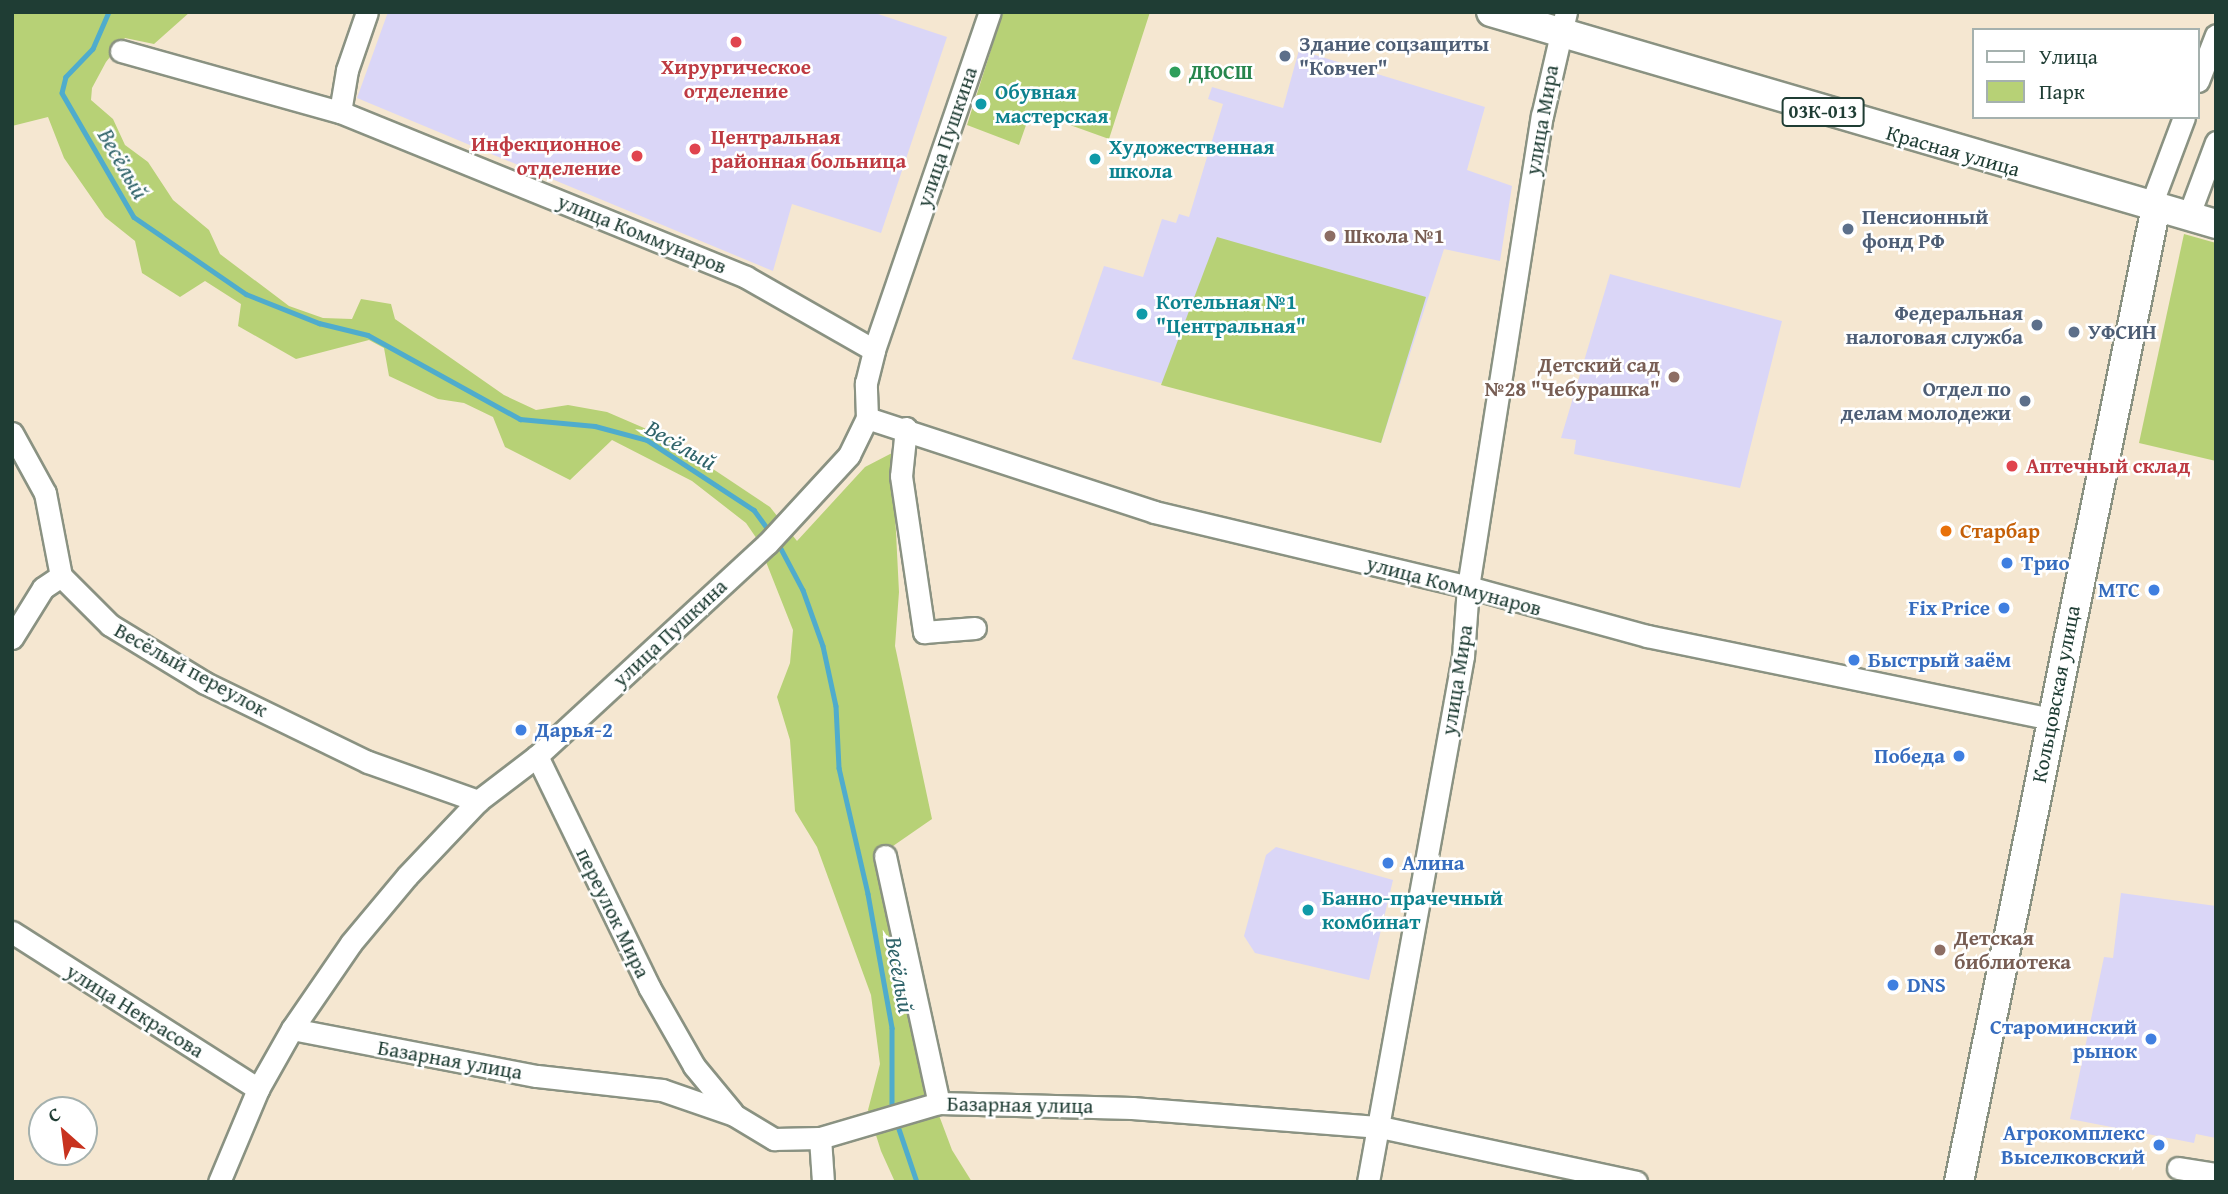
<!DOCTYPE html>
<meta charset="utf-8">
<style>
body{margin:0}
#map{position:relative;width:2228px;height:1194px;overflow:hidden;background:#f5e7d1;font-family:"Gentium Book Plus",serif}
div>[style]{position:absolute}
.built>*{inset:0;background:#dad6f7}
.green>*{inset:0;background:#b7d176}
.stream>*{height:4.5px;margin:-2.25px;padding:0 2.25px;transform-origin:2.25px;border-radius:2.25px;background:#4faccd}
.roads{filter:drop-shadow(2px 0 #8a9282) drop-shadow(-2px 0 #8a9282) drop-shadow(0 2px #8a9282) drop-shadow(0 -2px #8a9282)}
.minor>*{height:21px;margin:-10.5px;padding:0 10.5px;transform-origin:10.5px;border-radius:10.5px;background:#fff}
.major>*{height:28px;margin:-14px;padding:0 14px;transform-origin:14px;border-radius:14px;background:#fff}
.dots>*{width:19px;height:19px;translate:-50% -50%;box-sizing:border-box;border:4px solid #fff;border-radius:50%}
span{translate:-50% -50%;white-space:nowrap;text-align:center;line-height:1.15;-webkit-text-stroke:5px #fff;paint-order:stroke}
.shield-label span{padding:2px 5px;background:#fff;border:2px solid;border-radius:5px;-webkit-text-stroke-width:0}
.shield-label{font-size:19px;color:#1f3d34;font-weight:700}
.service-label{font-size:21px;color:#4e5e75;font-weight:700}
.left{translate:0 -50%;text-align:left}
.right{translate:-100% -50%;text-align:right}
.health-label{font-size:21px;color:#be3a42;font-weight:700}
.leisure-label{font-size:21px;color:#27864d;font-weight:700}
.culture-label{font-size:21px;color:#0d838f;font-weight:700}
.street-label{font-size:21px;color:#1f3d34}
.education-label{font-size:21px;color:#785e54;font-weight:700}
.food-label{font-size:21px;color:#c56008;font-weight:700}
.shop-label{font-size:21px;color:#366cbe;font-weight:700}
.water-label{font-size:23px;color:#30646a;font-style:italic}
.frame{position:absolute;inset:0;border:14px solid #1f3d34;pointer-events:none}
.legend{position:absolute;left:1972px;top:28px;width:228px;height:91px;box-sizing:border-box;background:#fff;border:2px solid #a5b1ae;margin:0;padding:9px 12px;list-style:none;font-size:21px;color:#1f3d34}
.legend li{display:flex;align-items:center;gap:14px;height:35px}
.legend b{width:35px;border:2px solid #a5b1ae}
.north{position:absolute;left:28px;top:1096px;width:70px;height:70px;box-sizing:border-box;background:#fff;border:2px solid #a5b1ae;border-radius:50%;rotate:332deg;font-size:19px;font-weight:700;line-height:28px;text-align:center;color:#1f3d34}
.north::after{content:'';display:block;margin:auto;width:24px;height:32px;background:#c8321e;clip-path:polygon(50% 0,100% 100%,50% 72%,0 100%)}
</style>
<div id="map">
<div class="built">
<i style="clip-path:polygon(388px 12px,872px 12px,947px 37px,881px 233px,792px 204px,773px 271px,357px 98px)"></i>
<i style="clip-path:polygon(1299px 50px,1485px 107px,1467px 170px,1512px 186px,1500px 261px,1444px 249px,1381px 443px,1072px 359px,1104px 266px,1143px 277px,1162px 219px,1176px 223px,1179px 214px,1189px 217px,1223px 104px,1208px 99px,1212px 87px,1283px 108px)"></i>
<i style="clip-path:polygon(1610px 274px,1782px 321px,1740px 488px,1574px 454px,1576px 440px,1561px 438px)"></i>
<i style="clip-path:polygon(1276px 847px,1393px 880px,1369px 980px,1255px 953px,1244px 936px,1266px 855px)"></i>
<i style="clip-path:polygon(2121px 893px,2216px 906px,2216px 1138px,2196px 1134px,2194px 1143px,2070px 1119px,2104px 957px,2113px 958px)"></i>
</div>
<div class="green">
<i style="clip-path:polygon(12px 12px,190px 12px,154px 44px,125px 38px,106px 62px,92px 88px,91px 100px,113px 119px,125px 145px,148px 162px,173px 200px,209px 230px,220px 254px,289px 306px,323px 318px,352px 319px,361px 299px,391px 304px,395px 319px,504px 395px,536px 410px,568px 405px,607px 412px,665px 437px,770px 507px,797px 541px,865px 467px,892px 453px,899px 592px,895px 646px,932px 819px,880px 855px,925px 1078px,952px 1150px,972px 1182px,895px 1182px,881px 1151px,868px 1110px,880px 1064px,871px 995px,817px 847px,795px 811px,790px 740px,777px 697px,790px 663px,793px 630px,757px 539px,746px 523px,692px 481px,612px 440px,570px 480px,505px 447px,493px 417px,464px 403px,438px 399px,389px 376px,384px 348px,369px 340px,296px 359px,238px 326px,241px 304px,205px 281px,180px 297px,142px 273px,135px 241px,105px 217px,64px 158px,48px 117px,12px 126px)"></i>
<i style="clip-path:polygon(1003px 12px,1150px 12px,1109px 139px,1031px 111px,1019px 145px,967px 125px)"></i>
<i style="clip-path:polygon(2184px 234px,2216px 243px,2216px 461px,2139px 443px)"></i>
<i style="clip-path:polygon(1217px 237px,1426px 297px,1381px 443px,1161px 385px)"></i>
</div>
<div class="stream">
<i style="left:109px;top:12px;width:40px;rotate:113.4deg"></i>
<i style="left:93px;top:49px;width:39px;rotate:134deg"></i>
<i style="left:66px;top:77px;width:16px;rotate:104deg"></i>
<i style="left:62px;top:93px;width:143px;rotate:59.9deg"></i>
<i style="left:134px;top:217px;width:136px;rotate:34.5deg"></i>
<i style="left:246px;top:294px;width:79px;rotate:21.7deg"></i>
<i style="left:319px;top:323px;width:50px;rotate:13.8deg"></i>
<i style="left:368px;top:335px;width:174px;rotate:28.9deg"></i>
<i style="left:520px;top:419px;width:75px;rotate:5.3deg"></i>
<i style="left:595px;top:426px;width:54px;rotate:15.1deg"></i>
<i style="left:647px;top:440px;width:128px;rotate:33.2deg"></i>
<i style="left:754px;top:510px;width:29px;rotate:54deg"></i>
<i style="left:778px;top:543px;width:53px;rotate:62deg"></i>
<i style="left:803px;top:590px;width:59px;rotate:70.3deg"></i>
<i style="left:823px;top:646px;width:61px;rotate:77.8deg"></i>
<i style="left:836px;top:706px;width:62px;rotate:87.2deg"></i>
<i style="left:839px;top:768px;width:129px;rotate:77deg"></i>
<i style="left:868px;top:894px;width:136px;rotate:79.8deg"></i>
<i style="left:892px;top:1028px;width:84px;rotate:90deg"></i>
<i style="left:897px;top:1123px;width:62px;rotate:71.3deg"></i>
</div>
<div class="roads">
<div class="minor">
<i style="left:121px;top:51px;width:227px;rotate:15.6deg"></i>
<i style="left:340px;top:112px;width:438px;rotate:22.1deg"></i>
<i style="left:746px;top:277px;width:147px;rotate:29.7deg"></i>
<i style="left:2198px;top:81px;width:49px;rotate:-68.6deg"></i>
<i style="left:340px;top:112px;width:43px;rotate:-80.5deg"></i>
<i style="left:347px;top:70px;width:61px;rotate:-71deg"></i>
<i style="left:2151px;top:205px;width:94px;rotate:-69.4deg"></i>
<i style="left:2188px;top:217px;width:80px;rotate:-69.5deg"></i>
<i style="left:867px;top:418px;width:302px;rotate:18.1deg"></i>
<i style="left:1154px;top:512px;width:323px;rotate:13.4deg"></i>
<i style="left:1468px;top:587px;width:186px;rotate:15.3deg"></i>
<i style="left:1647px;top:636px;width:411px;rotate:11.6deg"></i>
<i style="left:906px;top:428px;width:48px;rotate:95.9deg"></i>
<i style="left:901px;top:476px;width:158px;rotate:81.6deg"></i>
<i style="left:924px;top:632px;width:51px;rotate:-4.5deg"></i>
<i style="left:12px;top:433px;width:68px;rotate:61.2deg"></i>
<i style="left:45px;top:493px;width:85px;rotate:79.1deg"></i>
<i style="left:61px;top:576px;width:69px;rotate:45deg"></i>
<i style="left:110px;top:625px;width:111px;rotate:31.4deg"></i>
<i style="left:205px;top:683px;width:181px;rotate:25.9deg"></i>
<i style="left:368px;top:762px;width:117px;rotate:19.5deg"></i>
<i style="left:12px;top:638px;width:59px;rotate:-58.2deg"></i>
<i style="left:43px;top:588px;width:22px;rotate:-34deg"></i>
<i style="left:537px;top:756px;width:257px;rotate:64.1deg"></i>
<i style="left:649px;top:987px;width:91px;rotate:60.3deg"></i>
<i style="left:694px;top:1066px;width:60px;rotate:50.4deg"></i>
<i style="left:885px;top:856px;width:253px;rotate:77.7deg"></i>
<i style="left:12px;top:932px;width:292px;rotate:32.5deg"></i>
<i style="left:292px;top:1029px;width:249px;rotate:10.9deg"></i>
<i style="left:537px;top:1076px;width:126px;rotate:6.4deg"></i>
<i style="left:662px;top:1090px;width:76px;rotate:19.1deg"></i>
<i style="left:734px;top:1115px;width:47px;rotate:31deg"></i>
<i style="left:774px;top:1139px;width:46px;rotate:-1.2deg"></i>
<i style="left:820px;top:1138px;width:124px;rotate:-16.4deg"></i>
<i style="left:939px;top:1103px;width:193px;rotate:1.5deg"></i>
<i style="left:1132px;top:1108px;width:249px;rotate:4.4deg"></i>
<i style="left:1380px;top:1127px;width:262px;rotate:12.1deg"></i>
<i style="left:820px;top:1138px;width:44px;rotate:86.1deg"></i>
<i style="left:2178px;top:1168px;width:38px;rotate:9deg"></i>
<i style="left:219px;top:1182px;width:101px;rotate:-67.2deg"></i>
<i style="left:258px;top:1089px;width:69px;rotate:-60.5deg"></i>
<i style="left:292px;top:1029px;width:104px;rotate:-55.5deg"></i>
<i style="left:351px;top:943px;width:87px;rotate:-50.1deg"></i>
<i style="left:407px;top:876px;width:103px;rotate:-46.6deg"></i>
<i style="left:478px;top:801px;width:74px;rotate:-37.3deg"></i>
<i style="left:537px;top:756px;width:313px;rotate:-42.7deg"></i>
<i style="left:767px;top:544px;width:121px;rotate:-47.3deg"></i>
<i style="left:849px;top:455px;width:41px;rotate:-64.1deg"></i>
<i style="left:867px;top:418px;width:35px;rotate:-92deg"></i>
<i style="left:866px;top:383px;width:34px;rotate:-76deg"></i>
<i style="left:874px;top:350px;width:357px;rotate:-71.1deg"></i>
<i style="left:1368px;top:1182px;width:535px;rotate:-79.76deg"></i>
<i style="left:1463px;top:656px;width:69px;rotate:-85.9deg"></i>
<i style="left:1468px;top:587px;width:477px;rotate:-81.1deg"></i>
<i style="left:1542px;top:116px;width:107px;rotate:-77deg"></i>
</div>
<div class="major">
<i style="left:1491px;top:12px;width:755px;rotate:16.3deg"></i>
<i style="left:1959px;top:1182px;width:995px;rotate:-78.58deg"></i>
</div>
</div>
<div class="dots">
<i style="left:736px;top:42px;background:#e0444e"></i>
<i style="left:1285px;top:56px;background:#5c6f8a"></i>
<i style="left:1175px;top:72px;background:#2e9e5b"></i>
<i style="left:981px;top:104px;background:#0f9aa8"></i>
<i style="left:695px;top:149px;background:#e0444e"></i>
<i style="left:637px;top:156px;background:#e0444e"></i>
<i style="left:1095px;top:159px;background:#0f9aa8"></i>
<i style="left:1848px;top:229px;background:#5c6f8a"></i>
<i style="left:1330px;top:236px;background:#8d6e63"></i>
<i style="left:1142px;top:314px;background:#0f9aa8"></i>
<i style="left:2037px;top:325px;background:#5c6f8a"></i>
<i style="left:2074px;top:332px;background:#5c6f8a"></i>
<i style="left:1674px;top:377px;background:#8d6e63"></i>
<i style="left:2025px;top:401px;background:#5c6f8a"></i>
<i style="left:2012px;top:466px;background:#e0444e"></i>
<i style="left:1946px;top:531px;background:#e8710a"></i>
<i style="left:2007px;top:563px;background:#3f7fe0"></i>
<i style="left:2154px;top:590px;background:#3f7fe0"></i>
<i style="left:2004px;top:608px;background:#3f7fe0"></i>
<i style="left:1854px;top:660px;background:#3f7fe0"></i>
<i style="left:521px;top:730px;background:#3f7fe0"></i>
<i style="left:1959px;top:756px;background:#3f7fe0"></i>
<i style="left:1388px;top:863px;background:#3f7fe0"></i>
<i style="left:1308px;top:910px;background:#0f9aa8"></i>
<i style="left:1940px;top:950px;background:#8d6e63"></i>
<i style="left:1893px;top:985px;background:#3f7fe0"></i>
<i style="left:2151px;top:1039px;background:#3f7fe0"></i>
<i style="left:2159px;top:1145px;background:#3f7fe0"></i>
</div>
<div class="shield-label">
<span style="left:1823px;top:112px">03К-013</span>
</div>
<div class="service-label">
<span class="left" style="left:1299px;top:56px">Здание соцзащиты<br>"Ковчег"</span>
<span class="left" style="left:1862px;top:229px">Пенсионный<br>фонд РФ</span>
<span class="right" style="left:2023px;top:325px">Федеральная<br>налоговая служба</span>
<span class="left" style="left:2088px;top:332px">УФСИН</span>
<span class="right" style="left:2011px;top:401px">Отдел по<br>делам молодежи</span>
</div>
<div class="health-label">
<span style="left:736px;top:79px">Хирургическое<br>отделение</span>
<span class="left" style="left:711px;top:149px">Центральная<br>районная больница</span>
<span class="right" style="left:621px;top:156px">Инфекционное<br>отделение</span>
<span class="left" style="left:2026px;top:466px">Аптечный склад</span>
</div>
<div class="leisure-label">
<span class="left" style="left:1189px;top:72px">ДЮСШ</span>
</div>
<div class="culture-label">
<span class="left" style="left:995px;top:104px">Обувная<br>мастерская</span>
<span class="left" style="left:1109px;top:159px">Художественная<br>школа</span>
<span class="left" style="left:1156px;top:314px">Котельная №1<br>"Центральная"</span>
<span class="left" style="left:1322px;top:910px">Банно-прачечный<br>комбинат</span>
</div>
<div class="street-label">
<span style="left:1542px;top:120px;rotate:-80deg">улица Мира</span>
<span style="left:947px;top:137px;rotate:-71deg">улица Пушкина</span>
<span style="left:1953px;top:151px;rotate:16deg">Красная улица</span>
<span style="left:642px;top:234px;rotate:22deg">улица Коммунаров</span>
<span style="left:1454px;top:586px;rotate:15deg">улица Коммунаров</span>
<span style="left:670px;top:633px;rotate:-43deg">улица Пушкина</span>
<span style="left:191px;top:670px;rotate:29deg">Весёлый переулок</span>
<span style="left:1457px;top:680px;rotate:-81deg">улица Мира</span>
<span style="left:2056px;top:694px;rotate:-79deg">Кольцовская улица</span>
<span style="left:613px;top:913px;rotate:64deg">переулок Мира</span>
<span style="left:135px;top:1011px;rotate:32deg">улица Некрасова</span>
<span style="left:450px;top:1060px;rotate:10deg">Базарная улица</span>
<span style="left:1020px;top:1105px;rotate:1deg">Базарная улица</span>
</div>
<div class="education-label">
<span class="left" style="left:1344px;top:236px">Школа №1</span>
<span class="right" style="left:1660px;top:377px">Детский сад<br>№28 "Чебурашка"</span>
<span class="left" style="left:1954px;top:950px">Детская<br>библиотека</span>
</div>
<div class="food-label">
<span class="left" style="left:1960px;top:531px">Старбар</span>
</div>
<div class="shop-label">
<span class="left" style="left:2021px;top:563px">Трио</span>
<span class="right" style="left:2140px;top:590px">МТС</span>
<span class="right" style="left:1990px;top:608px">Fix Price</span>
<span class="left" style="left:1868px;top:660px">Быстрый заём</span>
<span class="left" style="left:535px;top:730px">Дарья-2</span>
<span class="right" style="left:1945px;top:756px">Победа</span>
<span class="left" style="left:1402px;top:863px">Алина</span>
<span class="left" style="left:1907px;top:985px">DNS</span>
<span class="right" style="left:2137px;top:1039px">Староминский<br>рынок</span>
<span class="right" style="left:2145px;top:1145px">Агрокомплекс<br>Выселковский</span>
</div>
<div class="water-label">
<span style="left:123px;top:164px;rotate:60deg">Весёлый</span>
<span style="left:681px;top:445px;rotate:30deg">Весёлый</span>
<span style="left:900px;top:975px;rotate:80deg">Весёлый</span>
</div>
<div class="frame"></div>
<ul class="legend">
<li><b style="height:9px;background:#fff"></b>Улица</li>
<li><b style="height:19px;background:#b7d176"></b>Парк</li>
</ul>
<div class="north">С</div>
</div>
